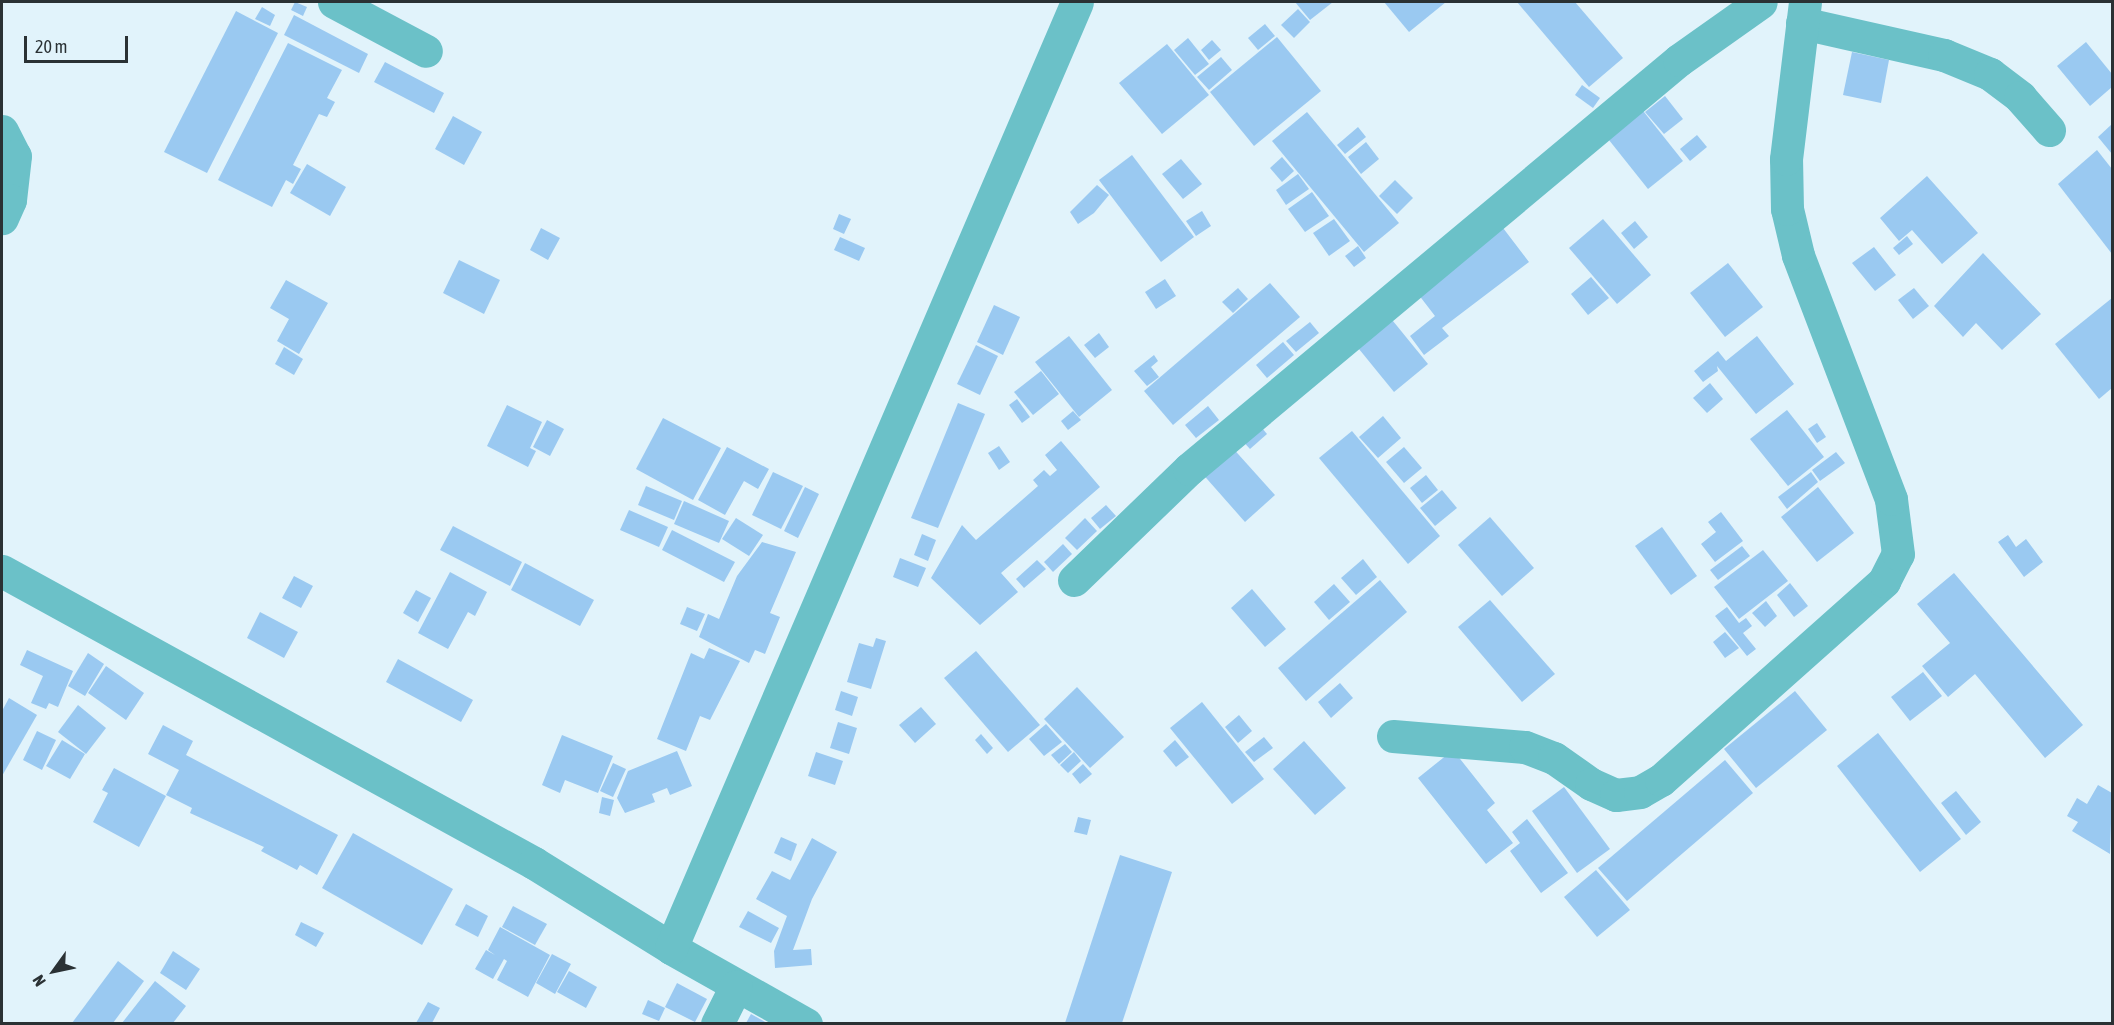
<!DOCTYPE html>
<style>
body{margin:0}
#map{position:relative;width:2114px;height:1025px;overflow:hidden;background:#e1f3fb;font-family:"Asap Condensed",sans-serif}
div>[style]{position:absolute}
.building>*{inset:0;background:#9ac9f1}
.minor>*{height:33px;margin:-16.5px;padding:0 16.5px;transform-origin:16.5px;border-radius:16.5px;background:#6bc1c8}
span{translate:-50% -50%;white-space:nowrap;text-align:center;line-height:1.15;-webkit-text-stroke:5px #e1f3fb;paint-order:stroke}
.frame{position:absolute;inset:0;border:3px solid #2a3134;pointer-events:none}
.north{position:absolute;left:24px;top:941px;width:60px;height:60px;-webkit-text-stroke:4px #e1f3fb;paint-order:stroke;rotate:237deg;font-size:16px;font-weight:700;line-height:24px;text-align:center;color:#2a3134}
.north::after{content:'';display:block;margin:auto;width:21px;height:27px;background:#2a3134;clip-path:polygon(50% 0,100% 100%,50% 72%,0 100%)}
.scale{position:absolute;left:24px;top:36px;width:104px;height:27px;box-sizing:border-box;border:3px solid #2a3134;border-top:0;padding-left:8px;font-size:18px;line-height:21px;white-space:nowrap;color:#2a3134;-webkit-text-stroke:4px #e1f3fb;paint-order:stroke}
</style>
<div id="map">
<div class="building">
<i style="clip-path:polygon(295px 2px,307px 7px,303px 16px,291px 10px)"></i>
<i style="clip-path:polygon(1295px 2px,1333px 2px,1310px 20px)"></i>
<i style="clip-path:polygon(1384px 2px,1446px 2px,1409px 32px)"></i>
<i style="clip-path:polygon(1517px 2px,1575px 2px,1623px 58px,1589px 87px)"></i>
<i style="clip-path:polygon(262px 7px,275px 15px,270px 26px,255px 19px)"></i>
<i style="clip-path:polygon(1298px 9px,1310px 22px,1294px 38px,1281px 25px)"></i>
<i style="clip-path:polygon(236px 11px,278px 33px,207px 173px,164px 152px)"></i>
<i style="clip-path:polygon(294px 15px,368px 54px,359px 73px,284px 35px)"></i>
<i style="clip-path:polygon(1265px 24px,1275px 36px,1258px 50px,1248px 38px)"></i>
<i style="clip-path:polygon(1277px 37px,1321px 91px,1254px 146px,1210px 92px)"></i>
<i style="clip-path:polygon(1188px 38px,1209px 64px,1195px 75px,1174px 50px)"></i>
<i style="clip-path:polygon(1212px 40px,1221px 50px,1209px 60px,1201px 50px)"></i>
<i style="clip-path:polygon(2086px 42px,2112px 74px,2112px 87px,2090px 106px,2057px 66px)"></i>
<i style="clip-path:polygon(288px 43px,342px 70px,327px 98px,335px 102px,327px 117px,319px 114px,293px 165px,301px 169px,293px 184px,286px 180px,272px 207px,218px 180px)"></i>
<i style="clip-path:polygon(1167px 44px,1209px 95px,1162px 134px,1119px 83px)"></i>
<i style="clip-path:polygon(1852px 52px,1889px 60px,1881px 103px,1843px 95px)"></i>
<i style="clip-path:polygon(1221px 57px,1232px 70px,1209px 90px,1197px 77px)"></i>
<i style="clip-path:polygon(385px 62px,444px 93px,434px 113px,374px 82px)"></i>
<i style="clip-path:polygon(1582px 85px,1600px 98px,1593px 108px,1575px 95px)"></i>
<i style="clip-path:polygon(1665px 96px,1683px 119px,1664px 134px,1645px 112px)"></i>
<i style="clip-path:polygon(1636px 102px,1683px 161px,1648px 189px,1601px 130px)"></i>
<i style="clip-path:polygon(1307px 112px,1399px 223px,1364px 252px,1272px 141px)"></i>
<i style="clip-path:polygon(453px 116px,482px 132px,464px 165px,435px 149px)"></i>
<i style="clip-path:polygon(2112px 124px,2112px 154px,2098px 137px)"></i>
<i style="clip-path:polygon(1358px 127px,1366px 137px,1345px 154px,1337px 145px)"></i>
<i style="clip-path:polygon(1697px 135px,1707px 147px,1690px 161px,1680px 149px)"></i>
<i style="clip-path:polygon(1366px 142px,1379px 159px,1361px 174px,1348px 157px)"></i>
<i style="clip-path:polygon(2097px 150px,2112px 169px,2112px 254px,2058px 184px)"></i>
<i style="clip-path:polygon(1132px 155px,1194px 237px,1161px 262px,1099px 180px)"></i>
<i style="clip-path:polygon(1282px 157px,1294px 171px,1282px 182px,1270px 168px)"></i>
<i style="clip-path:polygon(1181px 159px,1202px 184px,1183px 199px,1162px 174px)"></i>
<i style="clip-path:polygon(307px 164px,346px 187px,330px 216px,290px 193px)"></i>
<i style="clip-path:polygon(1298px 174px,1309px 189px,1286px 205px,1276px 190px)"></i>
<i style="clip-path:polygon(1927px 176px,1978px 233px,1942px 264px,1912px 230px,1899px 241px,1880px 218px)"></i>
<i style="clip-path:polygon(1395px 180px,1413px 198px,1397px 214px,1379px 196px)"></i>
<i style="clip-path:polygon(1097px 185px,1109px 195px,1094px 213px,1078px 224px,1070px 212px)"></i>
<i style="clip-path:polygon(1312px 192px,1329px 216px,1305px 232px,1288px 209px)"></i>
<i style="clip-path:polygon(1202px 211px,1211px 226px,1196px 236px,1186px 221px)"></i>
<i style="clip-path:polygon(839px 214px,851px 219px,844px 234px,833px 229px)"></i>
<i style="clip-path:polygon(1334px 219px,1350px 241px,1329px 256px,1313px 233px)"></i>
<i style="clip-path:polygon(1603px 219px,1651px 275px,1617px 304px,1569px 248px)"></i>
<i style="clip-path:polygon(1635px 221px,1648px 237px,1634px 249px,1621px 233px)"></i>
<i style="clip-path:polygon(1500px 224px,1529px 262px,1442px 328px,1449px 336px,1424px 355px,1410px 336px,1435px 316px,1415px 290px)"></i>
<i style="clip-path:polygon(541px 228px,560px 238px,548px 260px,530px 250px)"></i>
<i style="clip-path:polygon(1907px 236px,1913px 244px,1899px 255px,1893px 248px)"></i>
<i style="clip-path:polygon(840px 237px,865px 248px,859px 261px,834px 250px)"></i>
<i style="clip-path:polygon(1358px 246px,1366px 258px,1354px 267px,1345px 256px)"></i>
<i style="clip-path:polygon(1874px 247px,1896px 275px,1875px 291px,1852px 263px)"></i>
<i style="clip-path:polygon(1983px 253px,2041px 314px,2002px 350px,1976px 323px,1963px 337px,1934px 306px)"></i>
<i style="clip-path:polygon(459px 260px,500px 280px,484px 314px,443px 293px)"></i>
<i style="clip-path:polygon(1728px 263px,1763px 307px,1725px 337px,1690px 293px)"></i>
<i style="clip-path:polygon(1591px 277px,1609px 298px,1588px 315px,1571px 294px)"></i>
<i style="clip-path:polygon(1165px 279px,1176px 296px,1156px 309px,1145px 292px)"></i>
<i style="clip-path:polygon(286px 280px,328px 303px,299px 354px,277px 341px,289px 319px,270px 308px)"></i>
<i style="clip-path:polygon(1270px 283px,1300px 317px,1173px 425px,1144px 391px)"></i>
<i style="clip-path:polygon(1238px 288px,1248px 299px,1233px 313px,1222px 302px)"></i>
<i style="clip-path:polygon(1914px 288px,1929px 306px,1913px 319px,1898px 300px)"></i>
<i style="clip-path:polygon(2112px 298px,2112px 388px,2099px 399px,2055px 344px)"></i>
<i style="clip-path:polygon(994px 305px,1020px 317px,1003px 355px,977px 342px)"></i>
<i style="clip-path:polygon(1384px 310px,1428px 364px,1394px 392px,1350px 338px)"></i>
<i style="clip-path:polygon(1310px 322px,1319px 333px,1296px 352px,1286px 341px)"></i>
<i style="clip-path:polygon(1099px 333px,1109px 347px,1095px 358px,1084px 345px)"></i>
<i style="clip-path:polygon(1069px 336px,1112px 390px,1079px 417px,1035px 362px)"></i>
<i style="clip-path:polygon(1757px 336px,1794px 384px,1756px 414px,1717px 366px,1718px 371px,1703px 382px,1694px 371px,1718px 351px,1726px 361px)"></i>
<i style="clip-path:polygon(1283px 342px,1294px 355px,1267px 378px,1256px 365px)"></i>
<i style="clip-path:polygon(976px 345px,998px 356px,980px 395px,957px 384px)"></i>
<i style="clip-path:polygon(284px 347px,303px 359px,294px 375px,275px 364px)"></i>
<i style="clip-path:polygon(1154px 355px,1158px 361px,1151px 367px,1159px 377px,1147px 386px,1134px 371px)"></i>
<i style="clip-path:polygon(1041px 371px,1059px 394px,1033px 415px,1014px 392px)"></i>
<i style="clip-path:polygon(1710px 383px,1723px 399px,1707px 413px,1693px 398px)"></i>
<i style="clip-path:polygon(1017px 399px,1030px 417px,1022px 423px,1009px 405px)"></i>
<i style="clip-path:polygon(958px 403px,985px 414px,938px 528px,911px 518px)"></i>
<i style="clip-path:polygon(507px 405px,542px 422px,530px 448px,536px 451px,528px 467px,487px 446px)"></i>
<i style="clip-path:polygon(1208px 406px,1219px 420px,1196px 438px,1185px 425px)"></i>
<i style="clip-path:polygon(1787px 410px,1824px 457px,1788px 486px,1750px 439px)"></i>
<i style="clip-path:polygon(1073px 411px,1081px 420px,1068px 430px,1061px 421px)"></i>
<i style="clip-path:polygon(1383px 416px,1401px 438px,1378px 458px,1359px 437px)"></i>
<i style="clip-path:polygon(663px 418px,721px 448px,693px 500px,636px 469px)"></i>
<i style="clip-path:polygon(547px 420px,564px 429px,550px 456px,533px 447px)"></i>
<i style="clip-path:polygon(1257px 422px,1267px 434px,1250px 449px,1239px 437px)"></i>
<i style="clip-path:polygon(1817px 423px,1826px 437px,1817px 443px,1808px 429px)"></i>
<i style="clip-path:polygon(1352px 431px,1440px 536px,1408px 564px,1319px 458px)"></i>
<i style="clip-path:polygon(1061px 441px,1100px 487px,1001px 573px,1018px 592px,980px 625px,931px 578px,962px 525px,976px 540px,1038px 486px,1033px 480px,1044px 470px,1050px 476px,1057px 470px,1045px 455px)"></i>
<i style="clip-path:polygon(1230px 445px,1275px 495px,1245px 522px,1200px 471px)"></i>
<i style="clip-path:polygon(999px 446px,1010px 462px,999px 470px,988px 453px)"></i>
<i style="clip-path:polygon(727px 447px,769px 469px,758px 489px,744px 481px,725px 515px,698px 500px)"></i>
<i style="clip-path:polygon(1404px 447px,1422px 468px,1404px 483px,1386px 462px)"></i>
<i style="clip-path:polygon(1836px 452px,1845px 463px,1820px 481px,1812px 470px)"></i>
<i style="clip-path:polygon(773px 472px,803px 486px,781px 529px,752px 515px)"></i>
<i style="clip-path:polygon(1811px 472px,1818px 482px,1787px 509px,1778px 497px)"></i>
<i style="clip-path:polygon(1426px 475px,1438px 490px,1422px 503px,1410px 488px)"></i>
<i style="clip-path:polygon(646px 486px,682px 501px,674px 520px,638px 505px)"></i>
<i style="clip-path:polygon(805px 487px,819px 494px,798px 538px,784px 531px)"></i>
<i style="clip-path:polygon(1818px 487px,1854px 533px,1817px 562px,1781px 517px)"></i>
<i style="clip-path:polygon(1442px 490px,1457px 508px,1435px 526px,1420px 508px)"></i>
<i style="clip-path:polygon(684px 501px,729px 521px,719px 543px,674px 524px)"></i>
<i style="clip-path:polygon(1106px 505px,1116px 516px,1100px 529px,1091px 518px)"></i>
<i style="clip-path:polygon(629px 510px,668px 527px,659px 547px,620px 530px)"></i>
<i style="clip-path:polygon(1721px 512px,1743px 541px,1715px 562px,1701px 544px,1716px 532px,1708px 522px)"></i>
<i style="clip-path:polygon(1490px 517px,1534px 568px,1502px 596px,1458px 545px)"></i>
<i style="clip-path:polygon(736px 518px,763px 535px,749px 556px,722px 539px)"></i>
<i style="clip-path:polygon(1085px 518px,1097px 531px,1077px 550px,1065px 538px)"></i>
<i style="clip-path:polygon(453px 526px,522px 562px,510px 586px,440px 550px)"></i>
<i style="clip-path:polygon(1662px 527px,1697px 576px,1671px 595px,1635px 546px)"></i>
<i style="clip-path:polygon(672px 530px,735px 562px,724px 582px,662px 550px)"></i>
<i style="clip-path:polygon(922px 534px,936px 540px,928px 561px,914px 555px)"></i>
<i style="clip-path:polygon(2008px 535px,2016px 547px,2026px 539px,2043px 562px,2024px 577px,1998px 542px)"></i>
<i style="clip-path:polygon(762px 542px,796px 552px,770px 613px,780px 617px,765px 654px,755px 650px,749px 663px,699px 637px,708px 614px,719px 619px,737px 576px)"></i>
<i style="clip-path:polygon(1063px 544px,1072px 554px,1053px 572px,1044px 562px)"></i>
<i style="clip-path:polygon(1742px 546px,1750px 556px,1718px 580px,1710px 570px)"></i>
<i style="clip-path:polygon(1763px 550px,1788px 581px,1739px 619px,1714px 587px)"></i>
<i style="clip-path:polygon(900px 558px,926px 568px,918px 587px,893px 577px)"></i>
<i style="clip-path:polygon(1363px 559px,1377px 577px,1356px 595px,1341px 578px)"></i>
<i style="clip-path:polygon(1037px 560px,1046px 569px,1024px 588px,1016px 579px)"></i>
<i style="clip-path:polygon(525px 563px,594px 600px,580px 626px,511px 590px)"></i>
<i style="clip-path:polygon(450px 572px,487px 592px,475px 616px,468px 612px,448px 649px,418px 633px)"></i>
<i style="clip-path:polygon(1954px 573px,2083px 725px,2045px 758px,1975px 674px,1948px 697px,1922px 666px,1950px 643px,1917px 604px)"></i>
<i style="clip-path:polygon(294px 576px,313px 586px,301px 608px,282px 598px)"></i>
<i style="clip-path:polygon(1380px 580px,1407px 612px,1306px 701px,1278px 668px)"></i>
<i style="clip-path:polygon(1790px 583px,1808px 606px,1794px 617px,1777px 595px)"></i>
<i style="clip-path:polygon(1334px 584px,1350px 602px,1329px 620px,1314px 602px)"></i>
<i style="clip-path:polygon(1252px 589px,1286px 629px,1265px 647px,1231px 608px)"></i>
<i style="clip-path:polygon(416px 590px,431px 598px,418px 622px,403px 613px)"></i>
<i style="clip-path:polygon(1490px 600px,1555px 674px,1522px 702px,1458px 627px)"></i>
<i style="clip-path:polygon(1766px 601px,1777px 616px,1765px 627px,1752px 613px)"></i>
<i style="clip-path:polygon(687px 607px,705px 614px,697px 631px,680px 624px)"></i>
<i style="clip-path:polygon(1727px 607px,1739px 623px,1746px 618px,1752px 626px,1743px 633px,1756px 649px,1747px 656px,1715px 616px)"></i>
<i style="clip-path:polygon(260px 612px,298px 632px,284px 658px,247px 638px)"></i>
<i style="clip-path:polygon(1725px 632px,1739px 648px,1725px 658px,1713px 642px)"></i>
<i style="clip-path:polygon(876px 638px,886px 641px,871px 689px,847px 682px,859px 643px,873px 647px)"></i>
<i style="clip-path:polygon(709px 648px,740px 661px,710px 720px,700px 716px,686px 751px,657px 739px,691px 653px,704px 659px)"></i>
<i style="clip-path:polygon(27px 650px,73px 671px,58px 707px,49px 703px,46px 709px,31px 703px,43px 676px,20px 665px)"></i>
<i style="clip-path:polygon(976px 651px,1040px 725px,1008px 752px,944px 678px)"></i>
<i style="clip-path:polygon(88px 653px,104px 664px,85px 696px,68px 686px)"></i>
<i style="clip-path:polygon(398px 659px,473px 700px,461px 722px,386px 682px)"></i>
<i style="clip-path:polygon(106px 666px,144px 693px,126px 720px,88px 693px)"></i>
<i style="clip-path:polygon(1923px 672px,1942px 696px,1910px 721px,1891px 697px)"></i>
<i style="clip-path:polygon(1340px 683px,1353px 698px,1331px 718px,1318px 702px)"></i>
<i style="clip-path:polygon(1077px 687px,1124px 737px,1090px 768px,1044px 719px)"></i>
<i style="clip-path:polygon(841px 691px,858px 697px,852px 716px,835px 710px)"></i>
<i style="clip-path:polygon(1795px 691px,1827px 730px,1756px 788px,1724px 749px)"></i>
<i style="clip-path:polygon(9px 698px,37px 715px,2px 776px,2px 711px)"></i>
<i style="clip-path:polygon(1202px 702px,1264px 779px,1232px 804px,1170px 728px)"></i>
<i style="clip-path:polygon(78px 705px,106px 728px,86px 754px,58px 732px)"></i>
<i style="clip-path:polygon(921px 707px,936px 724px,915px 743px,899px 725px)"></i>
<i style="clip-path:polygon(1239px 715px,1252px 731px,1238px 743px,1225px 727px)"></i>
<i style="clip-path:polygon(838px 722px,857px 728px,849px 754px,830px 748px)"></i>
<i style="clip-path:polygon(1046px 724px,1062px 742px,1044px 756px,1029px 739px)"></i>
<i style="clip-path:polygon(163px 725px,193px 741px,186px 755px,338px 835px,317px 875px,300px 865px,297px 870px,261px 851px,264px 847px,190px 813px,192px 808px,166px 795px,179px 770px,148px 754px)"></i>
<i style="clip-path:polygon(37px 731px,56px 740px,42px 770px,23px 760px)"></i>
<i style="clip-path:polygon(1878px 733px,1961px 839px,1920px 872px,1837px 766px)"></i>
<i style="clip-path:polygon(981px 734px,993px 748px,987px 754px,975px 740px)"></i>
<i style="clip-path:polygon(562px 735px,613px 756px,598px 793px,565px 780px,560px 793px,542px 785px)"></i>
<i style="clip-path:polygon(1264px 737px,1273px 748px,1254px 762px,1245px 752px)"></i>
<i style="clip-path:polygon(62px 740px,85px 754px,70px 779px,46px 766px)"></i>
<i style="clip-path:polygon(1175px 740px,1189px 757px,1176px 767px,1163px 751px)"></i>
<i style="clip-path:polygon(1304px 741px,1346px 788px,1315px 815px,1273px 769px)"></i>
<i style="clip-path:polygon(1065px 744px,1072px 752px,1059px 764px,1051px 755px)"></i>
<i style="clip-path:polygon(1453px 750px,1495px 803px,1487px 810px,1513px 843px,1486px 864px,1418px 778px)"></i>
<i style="clip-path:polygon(677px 751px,692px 786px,670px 795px,667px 788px,652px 794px,655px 802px,625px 813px,617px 798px,628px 771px)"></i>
<i style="clip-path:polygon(816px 752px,843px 761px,835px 785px,808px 776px)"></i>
<i style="clip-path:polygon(1074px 752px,1081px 761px,1068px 773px,1060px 765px)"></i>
<i style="clip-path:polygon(1725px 760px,1753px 793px,1627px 901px,1598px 868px)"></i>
<i style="clip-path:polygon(613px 763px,626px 769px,613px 797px,600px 791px)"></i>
<i style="clip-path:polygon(1083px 764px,1092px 774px,1080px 784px,1072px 774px)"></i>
<i style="clip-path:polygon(114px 768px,166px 796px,139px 847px,93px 822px,108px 793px,102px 790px)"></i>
<i style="clip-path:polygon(2098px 785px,2112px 793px,2110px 854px,2072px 831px,2078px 822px,2067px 816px,2077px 798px,2087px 804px)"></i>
<i style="clip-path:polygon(1564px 787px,1610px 849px,1577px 873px,1532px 811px)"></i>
<i style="clip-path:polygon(1956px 791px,1981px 822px,1966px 835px,1941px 803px)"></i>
<i style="clip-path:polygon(602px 797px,614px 800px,610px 816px,599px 813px)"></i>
<i style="clip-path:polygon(1078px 817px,1091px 820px,1087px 835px,1074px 832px)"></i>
<i style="clip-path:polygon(1527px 819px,1568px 873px,1541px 893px,1510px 851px,1520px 843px,1512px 832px)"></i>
<i style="clip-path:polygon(353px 833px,453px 889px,422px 945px,322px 888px)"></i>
<i style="clip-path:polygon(781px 837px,797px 844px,791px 861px,774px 853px)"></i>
<i style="clip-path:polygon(812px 838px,837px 852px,812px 899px,793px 950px,811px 949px,812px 965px,775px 968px,774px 951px,787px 916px,756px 899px,772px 871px,790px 880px)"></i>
<i style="clip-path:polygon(1120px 855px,1172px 872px,1122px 1023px,1065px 1023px)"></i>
<i style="clip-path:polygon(1596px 870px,1630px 910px,1597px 937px,1564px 897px)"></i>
<i style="clip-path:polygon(466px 904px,488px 916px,478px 937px,455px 925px)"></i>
<i style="clip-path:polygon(513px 906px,547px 924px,535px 945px,502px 927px)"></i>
<i style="clip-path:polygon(748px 911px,779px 928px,771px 943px,739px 927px)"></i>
<i style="clip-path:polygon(301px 922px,324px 933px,316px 947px,295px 935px)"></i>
<i style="clip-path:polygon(500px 927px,550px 955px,528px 997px,497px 980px,507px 961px,504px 959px,493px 979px,475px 969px,486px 950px,495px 955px,488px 950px)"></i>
<i style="clip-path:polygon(173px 951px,200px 969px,186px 990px,160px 973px)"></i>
<i style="clip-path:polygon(552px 954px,571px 964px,555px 994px,536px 983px)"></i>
<i style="clip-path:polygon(118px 961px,144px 981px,113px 1023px,72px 1023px)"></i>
<i style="clip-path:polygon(569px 971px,597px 987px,586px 1008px,557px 992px)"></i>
<i style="clip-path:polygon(155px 981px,186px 1006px,173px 1023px,122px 1023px)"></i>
<i style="clip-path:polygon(677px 983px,707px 999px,695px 1022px,665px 1007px)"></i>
<i style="clip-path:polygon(648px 1000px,665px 1008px,659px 1021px,642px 1014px)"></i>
<i style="clip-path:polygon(428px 1002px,440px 1008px,432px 1023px,416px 1023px)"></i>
<i style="clip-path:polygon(751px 1014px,767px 1023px,746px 1023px)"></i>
</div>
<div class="minor">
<i style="left:334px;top:2px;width:104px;rotate:28deg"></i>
<i style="left:1802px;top:23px;width:146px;rotate:12.7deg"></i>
<i style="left:1944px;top:55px;width:50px;rotate:22.4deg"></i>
<i style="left:1990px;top:74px;width:38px;rotate:37deg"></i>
<i style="left:2020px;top:97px;width:44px;rotate:48.7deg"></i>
<i style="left:2px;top:131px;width:28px;rotate:63deg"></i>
<i style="left:15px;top:156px;width:44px;rotate:96.5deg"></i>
<i style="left:10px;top:200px;width:20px;rotate:114deg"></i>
<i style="left:2px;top:571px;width:607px;rotate:28.76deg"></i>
<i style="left:534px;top:863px;width:161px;rotate:31.8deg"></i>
<i style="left:671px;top:948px;width:155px;rotate:29.4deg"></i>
<i style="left:1074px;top:580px;width:160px;rotate:-44deg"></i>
<i style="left:1189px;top:469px;width:638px;rotate:-39.85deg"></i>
<i style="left:1679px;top:60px;width:100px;rotate:-35.3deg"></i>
<i style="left:1393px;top:736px;width:132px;rotate:4.8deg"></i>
<i style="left:1525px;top:747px;width:31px;rotate:21deg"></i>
<i style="left:1554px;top:758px;width:45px;rotate:35.1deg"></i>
<i style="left:1591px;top:784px;width:27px;rotate:24deg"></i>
<i style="left:1616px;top:795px;width:24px;rotate:-7deg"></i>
<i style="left:1640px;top:792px;width:24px;rotate:-30deg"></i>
<i style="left:1661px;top:780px;width:299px;rotate:-41.7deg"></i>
<i style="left:1884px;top:581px;width:30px;rotate:-63deg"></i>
<i style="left:1898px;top:554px;width:55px;rotate:-97.3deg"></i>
<i style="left:1891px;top:499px;width:261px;rotate:-110.9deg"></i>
<i style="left:1798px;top:255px;width:47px;rotate:-103.4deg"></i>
<i style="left:1787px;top:209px;width:50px;rotate:-91.1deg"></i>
<i style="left:1786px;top:159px;width:158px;rotate:-83.1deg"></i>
<i style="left:671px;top:948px;width:1029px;rotate:-66.77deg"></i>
<i style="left:717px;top:1024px;width:42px;rotate:-63.4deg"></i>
</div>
<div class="frame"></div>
<div class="north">N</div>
<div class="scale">20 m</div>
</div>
